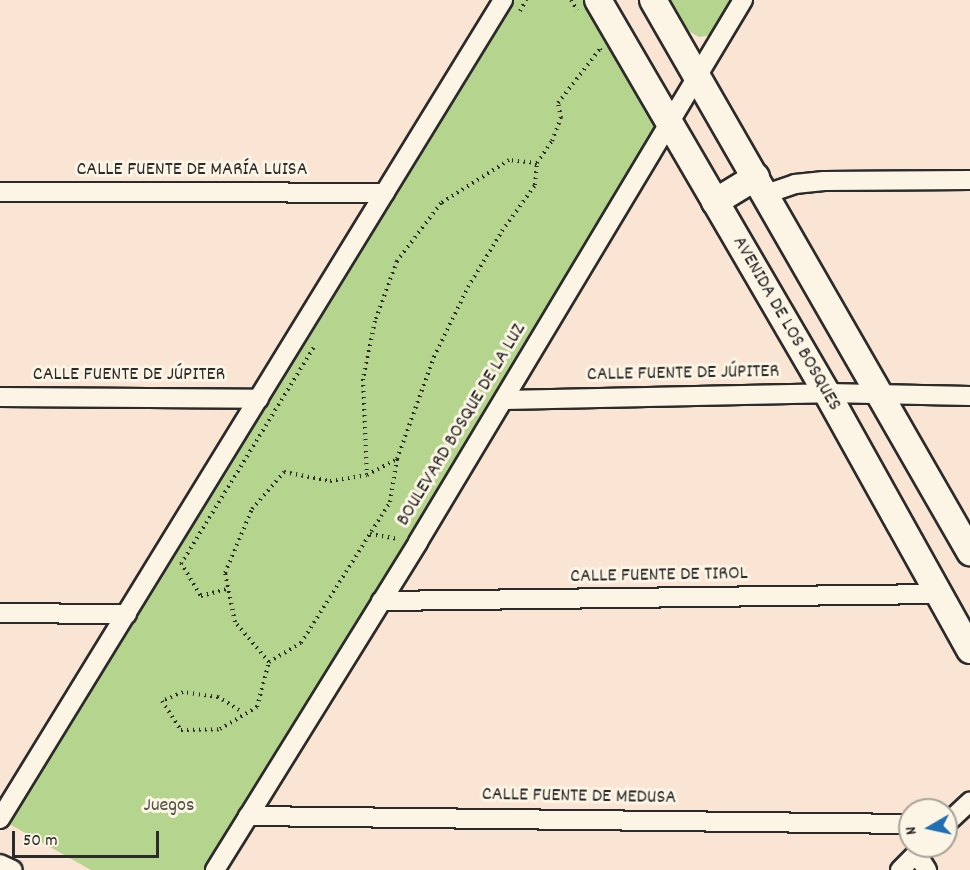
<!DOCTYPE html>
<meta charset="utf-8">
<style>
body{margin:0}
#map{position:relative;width:970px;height:870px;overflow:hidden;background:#fae4d3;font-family:Dekko,sans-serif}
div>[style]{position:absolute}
.green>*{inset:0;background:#b5d48e}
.path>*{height:4px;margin-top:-2px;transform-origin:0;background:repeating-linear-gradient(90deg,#2b2b2b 0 1.5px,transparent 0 6px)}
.roads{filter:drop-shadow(2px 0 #2b2b2b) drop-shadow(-2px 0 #2b2b2b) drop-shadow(0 2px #2b2b2b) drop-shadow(0 -2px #2b2b2b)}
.street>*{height:18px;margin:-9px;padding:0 9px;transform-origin:9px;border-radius:9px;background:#fcf5e5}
.secondary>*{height:26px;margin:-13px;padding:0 13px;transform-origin:13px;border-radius:13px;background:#fcf5e5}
span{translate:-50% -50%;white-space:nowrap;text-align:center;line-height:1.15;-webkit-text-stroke:6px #fcf5e5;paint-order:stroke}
.street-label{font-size:20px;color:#2b2b2b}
.park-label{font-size:20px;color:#4e5544}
.north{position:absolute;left:898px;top:798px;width:60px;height:60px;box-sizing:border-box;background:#fcf5e5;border:2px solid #a8a49b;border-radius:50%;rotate:261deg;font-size:16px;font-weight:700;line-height:24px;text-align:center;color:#2b2b2b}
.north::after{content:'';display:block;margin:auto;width:21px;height:27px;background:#1f6fb2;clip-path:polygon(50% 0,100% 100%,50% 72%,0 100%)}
.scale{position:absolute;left:12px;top:831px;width:147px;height:27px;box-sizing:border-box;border:3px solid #2b2b2b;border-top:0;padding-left:8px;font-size:18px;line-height:21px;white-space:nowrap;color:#2b2b2b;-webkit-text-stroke:4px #fcf5e5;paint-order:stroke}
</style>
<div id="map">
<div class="green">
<i style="clip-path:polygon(509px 0,594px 0,668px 128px,212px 870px,91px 870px,4px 821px)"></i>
<i style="clip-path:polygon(669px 0,736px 0,712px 35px,699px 37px,687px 30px)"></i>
</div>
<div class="path">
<i style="left:571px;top:0;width:12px;rotate:59deg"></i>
<i style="left:520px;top:11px;width:13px;rotate:-61deg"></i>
<i style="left:537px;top:163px;width:27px;rotate:-56deg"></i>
<i style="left:552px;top:141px;width:25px;rotate:-69deg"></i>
<i style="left:561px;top:118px;width:15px;rotate:-101deg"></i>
<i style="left:558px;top:103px;width:68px;rotate:-52.1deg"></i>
<i style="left:600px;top:49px;width:2px;rotate:63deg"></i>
<i style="left:370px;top:534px;width:29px;rotate:10deg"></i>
<i style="left:181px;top:563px;width:39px;rotate:59deg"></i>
<i style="left:201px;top:596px;width:28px;rotate:-15deg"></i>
<i style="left:181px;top:564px;width:255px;rotate:-58.5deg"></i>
<i style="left:269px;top:662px;width:37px;rotate:-31deg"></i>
<i style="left:301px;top:643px;width:167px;rotate:-57.7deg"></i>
<i style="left:390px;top:502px;width:44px;rotate:-80.8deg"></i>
<i style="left:239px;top:710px;width:25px;rotate:-148deg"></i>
<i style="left:218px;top:697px;width:35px;rotate:-172deg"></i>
<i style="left:183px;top:692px;width:23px;rotate:157deg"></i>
<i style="left:162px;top:701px;width:35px;rotate:57deg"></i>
<i style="left:181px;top:730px;width:39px;rotate:-1deg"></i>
<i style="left:220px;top:729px;width:43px;rotate:-30.7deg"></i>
<i style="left:257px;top:707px;width:47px;rotate:-75.1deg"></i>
<i style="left:269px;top:662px;width:52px;rotate:-130.4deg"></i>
<i style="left:235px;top:622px;width:50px;rotate:-101.5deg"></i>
<i style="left:225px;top:573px;width:69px;rotate:-67.1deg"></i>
<i style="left:252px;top:509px;width:49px;rotate:-49.1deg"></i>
<i style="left:284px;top:472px;width:47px;rotate:11.1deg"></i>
<i style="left:330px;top:481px;width:37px;rotate:-9deg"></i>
<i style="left:367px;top:475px;width:34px;rotate:-28deg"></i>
<i style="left:397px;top:459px;width:109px;rotate:-70.1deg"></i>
<i style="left:434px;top:357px;width:78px;rotate:-64.1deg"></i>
<i style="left:468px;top:287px;width:66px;rotate:-58.7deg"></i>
<i style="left:502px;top:231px;width:57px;rotate:-54.3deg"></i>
<i style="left:535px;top:185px;width:22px;rotate:-85deg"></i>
<i style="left:537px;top:163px;width:28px;rotate:-174deg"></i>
<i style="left:509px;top:160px;width:80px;rotate:147.7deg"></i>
<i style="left:441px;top:203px;width:73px;rotate:127.2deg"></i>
<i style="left:397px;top:261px;width:64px;rotate:110.1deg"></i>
<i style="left:375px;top:321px;width:59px;rotate:101.7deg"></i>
<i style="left:363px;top:379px;width:96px;rotate:87.6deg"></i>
</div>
<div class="roads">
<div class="street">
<i style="left:0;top:192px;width:385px;rotate:0.1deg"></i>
<i style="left:766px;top:194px;width:31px;rotate:-19deg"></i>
<i style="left:795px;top:184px;width:29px;rotate:-6deg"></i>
<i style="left:824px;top:181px;width:146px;rotate:-0.4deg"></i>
<i style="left:0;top:397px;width:259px;rotate:0.4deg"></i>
<i style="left:504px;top:400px;width:323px;rotate:-1.2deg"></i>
<i style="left:827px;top:393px;width:143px;rotate:1.2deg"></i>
<i style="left:381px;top:601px;width:557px;rotate:-0.72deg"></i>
<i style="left:0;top:613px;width:127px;rotate:0.5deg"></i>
<i style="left:248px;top:816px;width:662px;rotate:0.69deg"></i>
<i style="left:0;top:819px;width:961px;rotate:-58.44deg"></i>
<i style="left:946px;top:824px;width:33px;rotate:-43deg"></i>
<i style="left:917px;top:854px;width:19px;rotate:58deg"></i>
<i style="left:0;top:864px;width:14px;rotate:25deg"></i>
<i style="left:215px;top:870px;width:386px;rotate:-58.2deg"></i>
<i style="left:418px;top:542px;width:632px;rotate:-59.05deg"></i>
<i style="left:900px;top:870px;width:34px;rotate:-45deg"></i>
</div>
<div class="secondary">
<i style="left:598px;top:0;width:455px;rotate:59.8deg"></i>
<i style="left:827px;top:393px;width:294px;rotate:60.9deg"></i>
<i style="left:653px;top:0;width:637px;rotate:60.13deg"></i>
<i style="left:715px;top:202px;width:48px;rotate:-31.4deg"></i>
</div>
</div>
<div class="street-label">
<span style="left:192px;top:170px">CALLE FUENTE DE MARÍA LUISA</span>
<span style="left:786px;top:324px;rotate:60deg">AVENIDA DE LOS BOSQUES</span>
<span style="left:683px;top:374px;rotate:-1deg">CALLE FUENTE DE JÚPITER</span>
<span style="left:129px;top:375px">CALLE FUENTE DE JÚPITER</span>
<span style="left:462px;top:425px;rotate:-59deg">BOULEVARD BOSQUE DE LA LUZ</span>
<span style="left:659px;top:576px;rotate:-1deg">CALLE FUENTE DE TIROL</span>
<span style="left:579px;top:797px;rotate:1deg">CALLE FUENTE DE MEDUSA</span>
</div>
<div class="park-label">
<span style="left:169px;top:806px">Juegos</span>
</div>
<div class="north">N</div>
<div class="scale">50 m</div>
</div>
